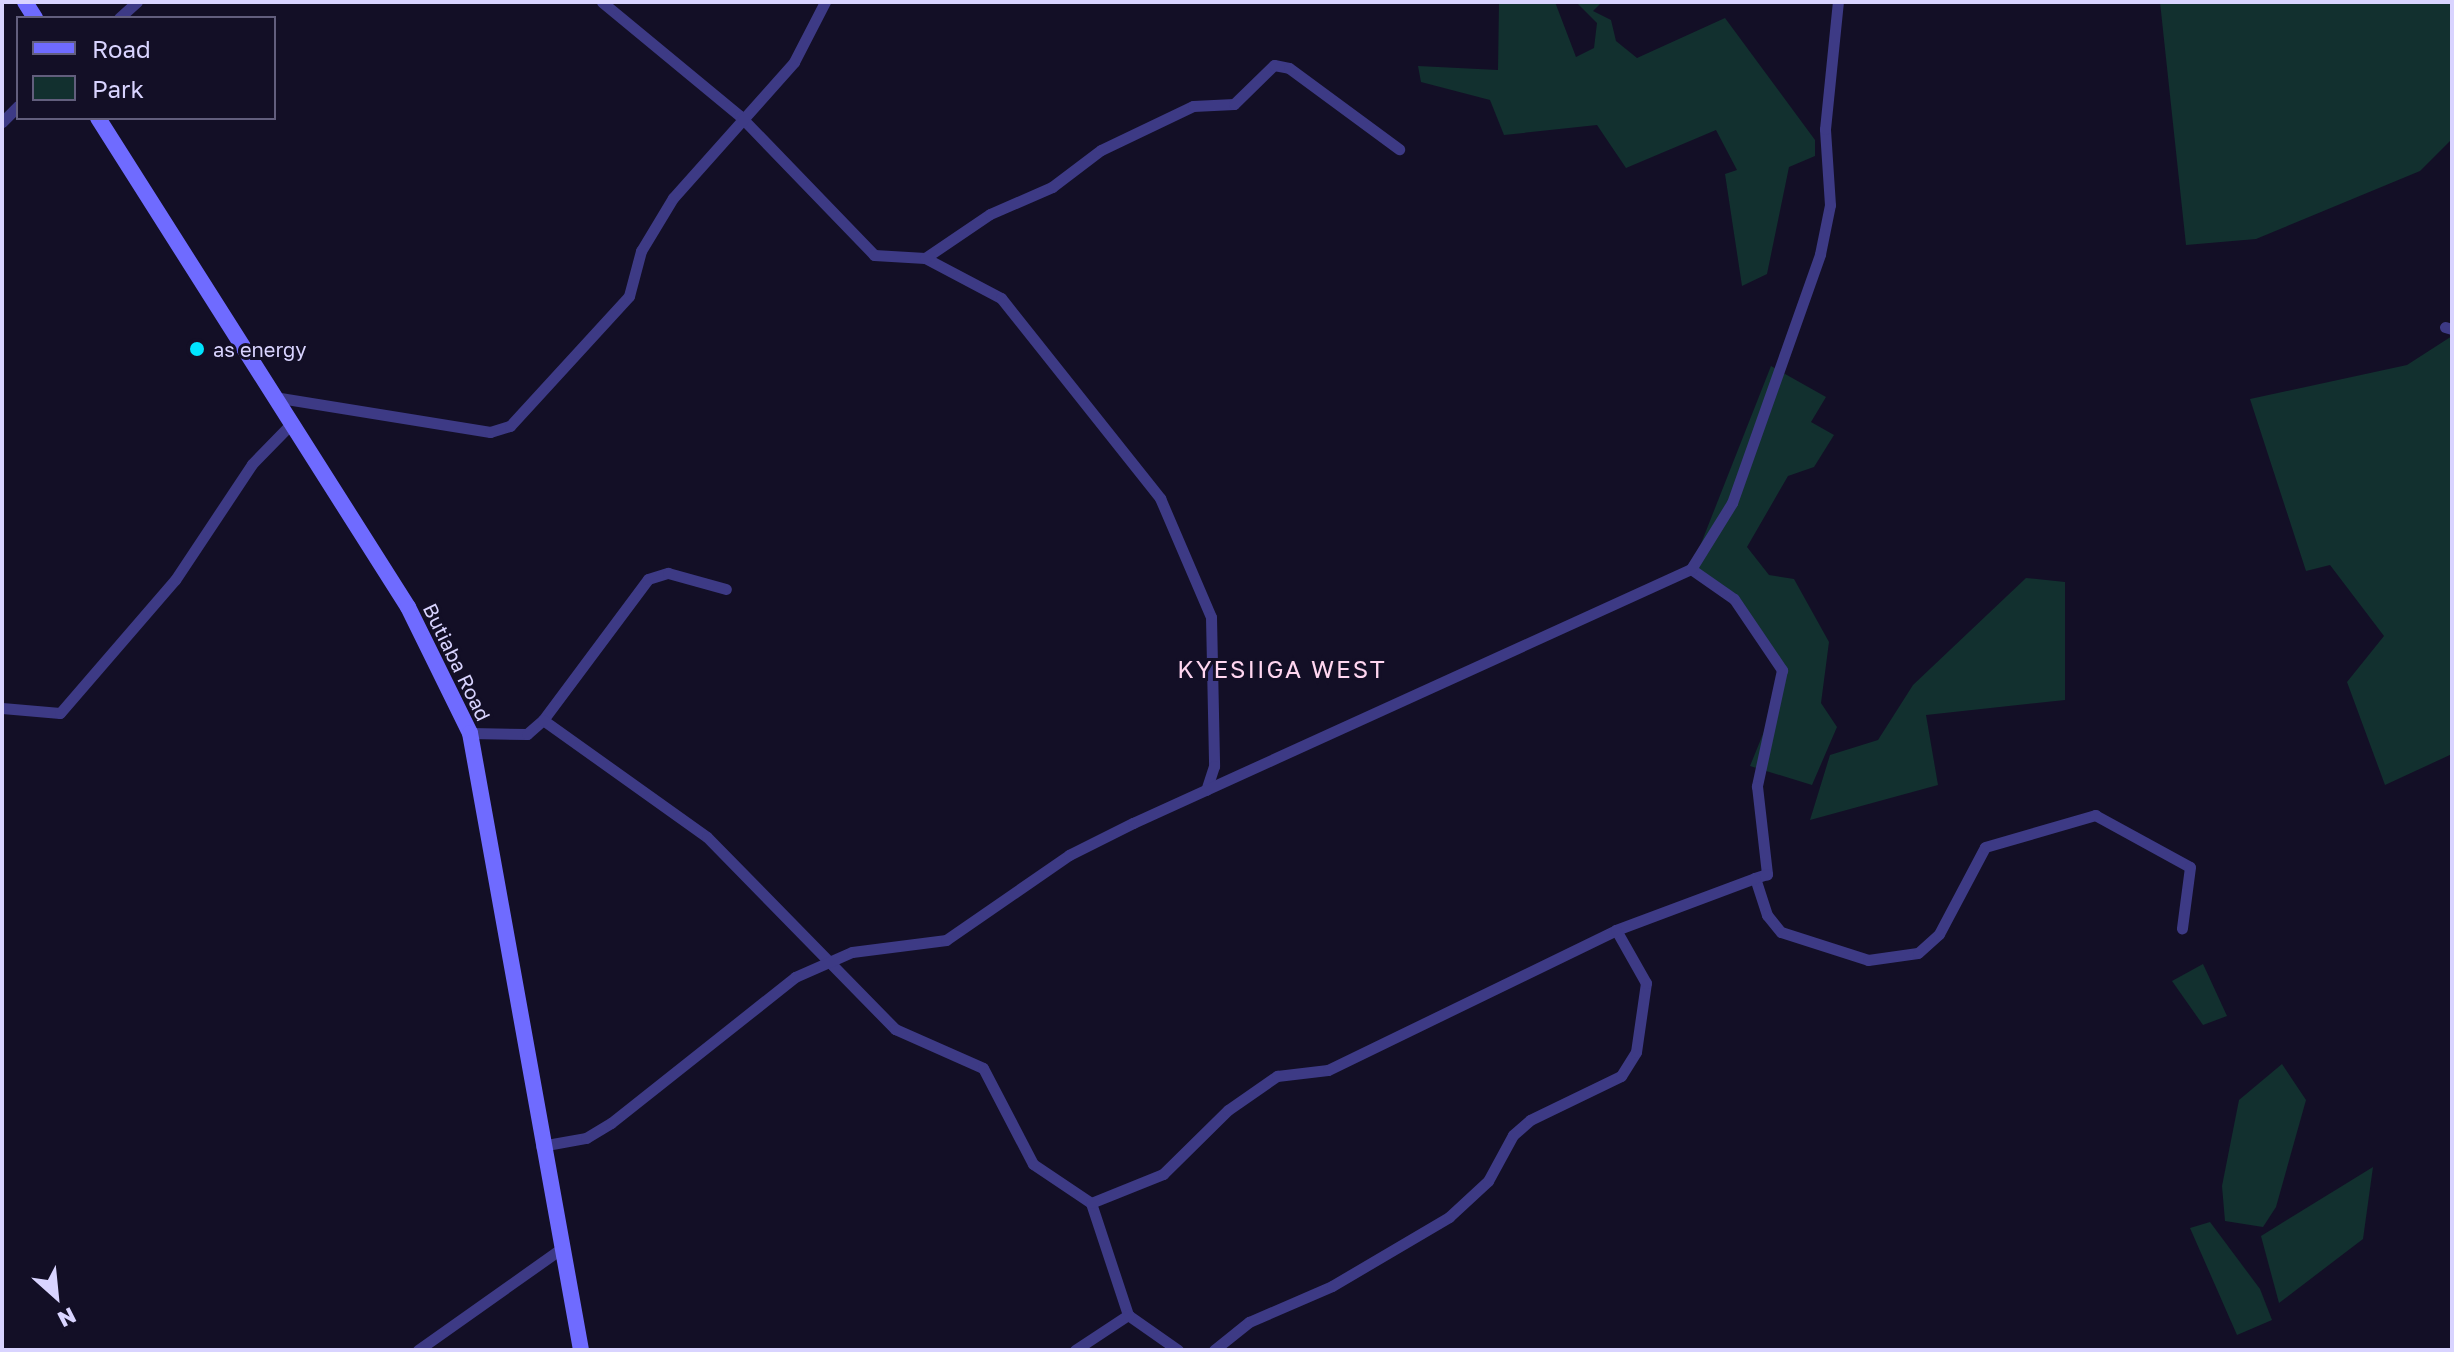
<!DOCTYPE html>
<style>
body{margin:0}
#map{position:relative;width:2454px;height:1352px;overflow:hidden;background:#130f26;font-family:"Golos Text",sans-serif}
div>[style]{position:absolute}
.green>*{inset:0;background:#12302f}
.minor>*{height:11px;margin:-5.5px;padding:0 5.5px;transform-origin:5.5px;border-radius:5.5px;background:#3d3a85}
.secondary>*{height:16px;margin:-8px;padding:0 8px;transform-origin:8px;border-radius:8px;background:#6f6bff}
.dots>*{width:22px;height:22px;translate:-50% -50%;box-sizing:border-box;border:4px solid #130f26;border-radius:50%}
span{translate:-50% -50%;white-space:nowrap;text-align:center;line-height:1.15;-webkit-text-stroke:6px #130f26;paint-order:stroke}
.poi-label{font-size:20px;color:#d9d4ff}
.left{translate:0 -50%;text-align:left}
.street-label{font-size:20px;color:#d9d4ff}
.quarter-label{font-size:24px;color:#ffd6f0;letter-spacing:2px}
.frame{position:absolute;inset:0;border:4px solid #d9d4ff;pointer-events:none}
.legend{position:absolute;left:16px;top:16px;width:260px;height:104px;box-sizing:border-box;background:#130f26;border:2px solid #625e7d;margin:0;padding:10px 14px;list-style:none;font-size:24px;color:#d9d4ff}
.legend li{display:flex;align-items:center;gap:16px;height:40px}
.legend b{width:40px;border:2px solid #625e7d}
.north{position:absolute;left:16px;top:1256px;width:80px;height:80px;-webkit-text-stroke:6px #130f26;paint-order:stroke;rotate:153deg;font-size:22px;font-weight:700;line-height:32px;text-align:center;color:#d9d4ff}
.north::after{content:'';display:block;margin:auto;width:28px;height:36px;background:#d9d4ff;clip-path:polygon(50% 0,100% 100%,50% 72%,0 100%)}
</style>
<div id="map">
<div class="green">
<i style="clip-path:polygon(1499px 2px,1555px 2px,1576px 57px,1594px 48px,1597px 23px,1576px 2px,1602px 2px,1593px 11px,1611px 20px,1616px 41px,1637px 58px,1725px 18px,1815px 140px,1815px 156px,1789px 167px,1767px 274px,1742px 286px,1725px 174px,1737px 170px,1716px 130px,1626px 168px,1597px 125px,1504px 135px,1490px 100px,1421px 82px,1418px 66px,1498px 70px)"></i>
<i style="clip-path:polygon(2160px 2px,2452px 2px,2452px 139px,2420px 171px,2256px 239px,2186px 245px)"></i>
<i style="clip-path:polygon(2452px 336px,2452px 754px,2385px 785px,2347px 682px,2384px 636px,2330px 565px,2306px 571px,2250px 399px,2407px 365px)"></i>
<i style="clip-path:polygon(1771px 366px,1826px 397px,1811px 422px,1834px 435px,1814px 467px,1788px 476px,1747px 547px,1769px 575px,1794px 579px,1829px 642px,1821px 703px,1837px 727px,1812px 785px,1750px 766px,1780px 692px,1779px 661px,1744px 610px,1691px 569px)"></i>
<i style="clip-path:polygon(2026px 578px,2065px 582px,2065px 700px,1926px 715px,1938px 785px,1810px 820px,1830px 755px,1878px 740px,1913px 685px)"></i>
<i style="clip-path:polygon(2203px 964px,2227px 1016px,2203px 1025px,2172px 981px)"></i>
<i style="clip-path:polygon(2282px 1064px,2306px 1100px,2276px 1207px,2263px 1227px,2225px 1221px,2222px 1186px,2239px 1100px)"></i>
<i style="clip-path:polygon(2373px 1167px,2363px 1239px,2279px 1303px,2261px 1236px)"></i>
<i style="clip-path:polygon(2210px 1222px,2260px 1289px,2272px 1320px,2237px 1335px,2190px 1228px)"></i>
</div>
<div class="minor">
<i style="left:602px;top:2px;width:179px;rotate:39.6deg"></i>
<i style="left:740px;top:116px;width:193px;rotate:46deg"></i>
<i style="left:874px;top:255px;width:51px;rotate:3.4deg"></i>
<i style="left:925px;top:258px;width:86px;rotate:27.8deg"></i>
<i style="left:1001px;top:298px;width:256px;rotate:51.5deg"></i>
<i style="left:1160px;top:498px;width:129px;rotate:66.8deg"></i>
<i style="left:1211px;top:617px;width:149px;rotate:88.8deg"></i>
<i style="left:1214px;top:766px;width:25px;rotate:108deg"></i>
<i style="left:119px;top:18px;width:24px;rotate:-42deg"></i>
<i style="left:2px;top:122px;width:23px;rotate:-45deg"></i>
<i style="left:925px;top:258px;width:78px;rotate:-34.1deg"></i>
<i style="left:990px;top:214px;width:68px;rotate:-23.5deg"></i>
<i style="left:1052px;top:187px;width:61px;rotate:-37.1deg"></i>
<i style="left:1101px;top:150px;width:102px;rotate:-25.6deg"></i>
<i style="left:1193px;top:106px;width:41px;rotate:-2.8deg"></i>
<i style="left:1234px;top:104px;width:56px;rotate:-44.3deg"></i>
<i style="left:1274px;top:65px;width:15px;rotate:11deg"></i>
<i style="left:1289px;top:68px;width:137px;rotate:36.4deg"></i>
<i style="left:2445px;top:327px;width:7px;rotate:16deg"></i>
<i style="left:274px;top:397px;width:219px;rotate:9.2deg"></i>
<i style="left:490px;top:432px;width:21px;rotate:-17deg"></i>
<i style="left:510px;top:426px;width:176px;rotate:-47.5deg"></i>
<i style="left:629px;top:296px;width:47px;rotate:-75.1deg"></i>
<i style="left:641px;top:251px;width:62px;rotate:-58.9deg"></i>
<i style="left:673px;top:198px;width:182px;rotate:-48.3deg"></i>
<i style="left:794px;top:62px;width:68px;rotate:-62.7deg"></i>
<i style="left:1691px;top:569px;width:52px;rotate:34.9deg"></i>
<i style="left:1734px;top:599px;width:86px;rotate:55.9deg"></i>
<i style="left:1782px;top:670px;width:119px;rotate:102.2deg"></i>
<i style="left:1757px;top:786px;width:89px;rotate:83.5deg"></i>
<i style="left:1767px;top:874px;width:13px;rotate:162deg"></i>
<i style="left:1755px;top:878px;width:39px;rotate:72deg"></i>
<i style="left:1767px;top:915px;width:22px;rotate:51deg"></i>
<i style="left:1781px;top:932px;width:91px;rotate:17.8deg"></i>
<i style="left:1868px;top:960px;width:50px;rotate:-8deg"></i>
<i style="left:1918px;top:953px;width:28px;rotate:-42deg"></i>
<i style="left:1939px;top:934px;width:98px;rotate:-62.1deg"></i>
<i style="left:1985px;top:847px;width:115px;rotate:-16.2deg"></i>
<i style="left:2095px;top:815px;width:108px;rotate:28.7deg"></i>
<i style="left:2190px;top:867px;width:62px;rotate:97.5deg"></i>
<i style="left:2px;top:708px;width:58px;rotate:4.9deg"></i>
<i style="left:60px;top:713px;width:176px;rotate:-49.2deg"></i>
<i style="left:175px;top:580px;width:139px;rotate:-56.4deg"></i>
<i style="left:252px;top:464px;width:57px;rotate:-45.7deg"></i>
<i style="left:543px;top:720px;width:176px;rotate:-53.3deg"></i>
<i style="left:648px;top:579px;width:21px;rotate:-17deg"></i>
<i style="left:668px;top:573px;width:60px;rotate:15.4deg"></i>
<i style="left:470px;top:733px;width:57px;rotate:1deg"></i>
<i style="left:527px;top:734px;width:21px;rotate:-41deg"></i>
<i style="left:543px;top:720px;width:201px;rotate:35.5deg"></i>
<i style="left:707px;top:837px;width:269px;rotate:45.6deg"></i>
<i style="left:895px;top:1029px;width:96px;rotate:23.9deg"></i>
<i style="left:983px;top:1068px;width:108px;rotate:62.5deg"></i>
<i style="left:1033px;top:1164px;width:70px;rotate:33.9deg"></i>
<i style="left:1091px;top:1203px;width:118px;rotate:71.7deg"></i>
<i style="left:1128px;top:1315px;width:61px;rotate:35deg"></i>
<i style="left:541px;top:1146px;width:46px;rotate:-10.1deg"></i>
<i style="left:586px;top:1138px;width:29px;rotate:-31deg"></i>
<i style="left:611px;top:1123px;width:235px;rotate:-38.4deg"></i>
<i style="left:795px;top:977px;width:62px;rotate:-23.7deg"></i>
<i style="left:852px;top:952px;width:95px;rotate:-7.3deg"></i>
<i style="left:946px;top:940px;width:150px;rotate:-34.6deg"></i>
<i style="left:1069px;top:855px;width:72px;rotate:-26.6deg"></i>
<i style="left:1133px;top:823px;width:613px;rotate:-24.47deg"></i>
<i style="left:1691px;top:569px;width:78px;rotate:-58.2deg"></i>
<i style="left:1732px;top:503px;width:264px;rotate:-70.5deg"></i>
<i style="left:1820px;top:254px;width:50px;rotate:-78.5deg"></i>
<i style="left:1830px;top:205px;width:76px;rotate:-93.8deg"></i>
<i style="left:1825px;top:129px;width:128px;rotate:-84.2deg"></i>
<i style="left:1091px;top:1203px;width:78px;rotate:-21.9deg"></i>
<i style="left:1163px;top:1174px;width:91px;rotate:-44.6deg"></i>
<i style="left:1228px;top:1110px;width:60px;rotate:-34.8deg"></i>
<i style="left:1277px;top:1076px;width:51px;rotate:-6.7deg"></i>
<i style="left:1328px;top:1070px;width:320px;rotate:-25.9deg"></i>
<i style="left:1616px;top:930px;width:148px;rotate:-20.5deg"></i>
<i style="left:418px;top:1350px;width:173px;rotate:-35.3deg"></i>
<i style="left:1075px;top:1350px;width:64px;rotate:-33.4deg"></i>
<i style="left:1214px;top:1350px;width:45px;rotate:-38.7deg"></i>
<i style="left:1249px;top:1322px;width:90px;rotate:-23.4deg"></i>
<i style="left:1332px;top:1286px;width:136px;rotate:-30.5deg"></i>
<i style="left:1449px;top:1217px;width:53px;rotate:-42.7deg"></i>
<i style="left:1488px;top:1181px;width:52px;rotate:-61.5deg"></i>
<i style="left:1513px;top:1135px;width:23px;rotate:-41deg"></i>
<i style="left:1530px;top:1120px;width:101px;rotate:-25.8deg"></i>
<i style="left:1621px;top:1076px;width:28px;rotate:-58deg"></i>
<i style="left:1636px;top:1052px;width:70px;rotate:-81.8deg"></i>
<i style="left:1646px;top:983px;width:61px;rotate:-119.5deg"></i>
</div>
<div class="secondary">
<i style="left:25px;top:2px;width:19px;rotate:58deg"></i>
<i style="left:98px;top:118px;width:579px;rotate:57.63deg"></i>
<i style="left:408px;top:607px;width:140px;rotate:63.8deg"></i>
<i style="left:470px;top:733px;width:627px;rotate:79.8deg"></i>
</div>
<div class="dots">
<i style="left:197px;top:349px;background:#00e5ff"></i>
</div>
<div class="poi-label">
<span class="left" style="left:213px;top:349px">as energy</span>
</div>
<div class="street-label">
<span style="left:457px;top:662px;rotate:64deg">Butiaba Road</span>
</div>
<div class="quarter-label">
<span style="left:1282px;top:669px">KYESIIGA WEST</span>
</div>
<div class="frame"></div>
<ul class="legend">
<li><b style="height:10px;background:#6f6bff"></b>Road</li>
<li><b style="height:22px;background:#12302f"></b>Park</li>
</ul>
<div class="north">N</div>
</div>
